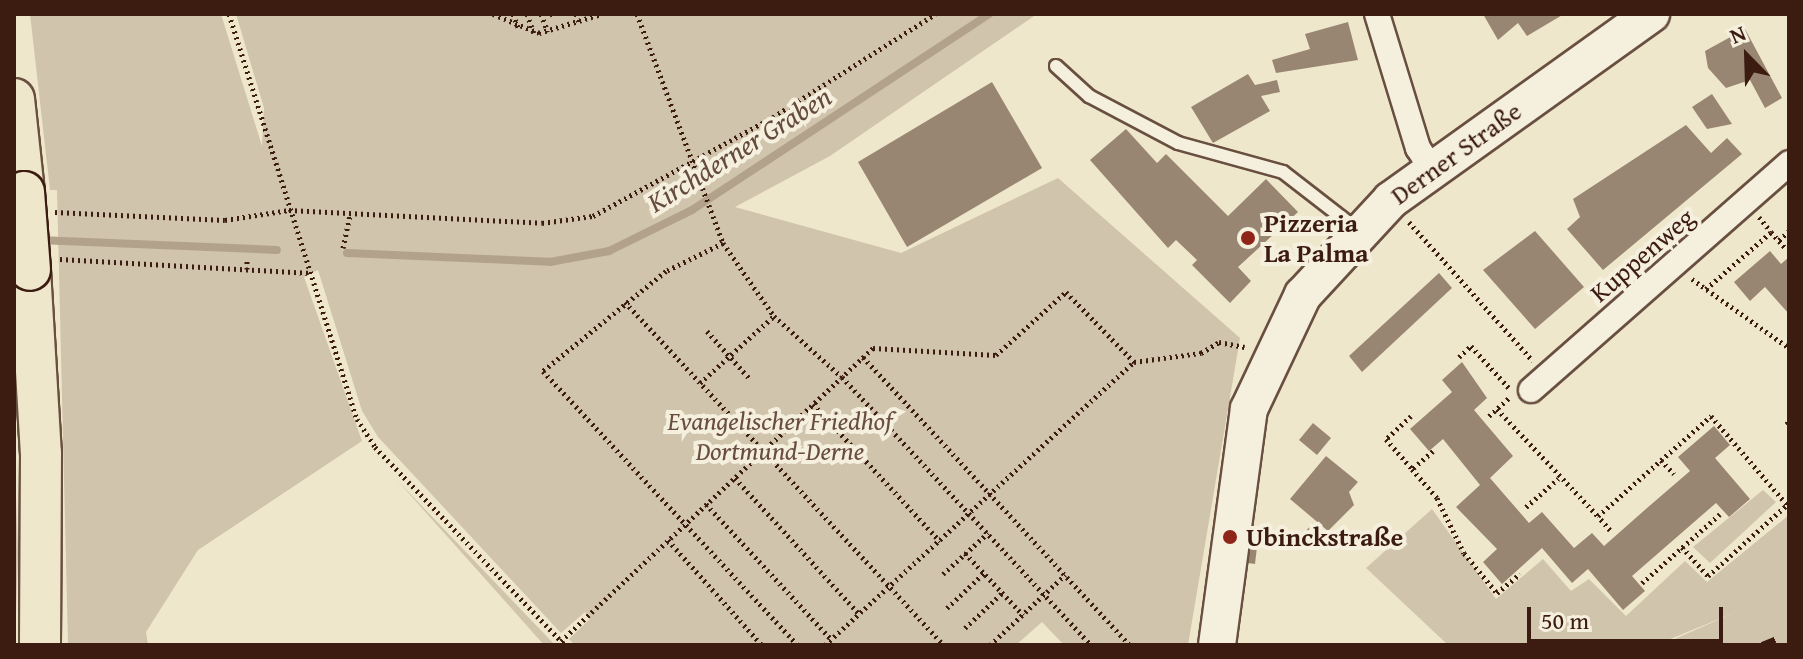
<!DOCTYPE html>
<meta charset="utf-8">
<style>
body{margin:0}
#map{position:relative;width:1803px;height:659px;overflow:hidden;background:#efe7cc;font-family:"Gentium Book Plus",serif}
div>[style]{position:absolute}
.green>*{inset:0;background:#d1c4ac}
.stream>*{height:8px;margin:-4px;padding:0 4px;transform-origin:4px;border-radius:4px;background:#b2a28c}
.building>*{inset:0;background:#998672}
.path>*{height:5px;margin-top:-2.5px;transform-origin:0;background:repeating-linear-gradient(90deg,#3c1c11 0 2px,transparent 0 6px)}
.roads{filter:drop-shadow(2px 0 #694f40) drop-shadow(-2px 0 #694f40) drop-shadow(0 2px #694f40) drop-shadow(0 -2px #694f40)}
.service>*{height:12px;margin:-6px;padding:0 6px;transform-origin:6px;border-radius:6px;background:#f5efde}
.minor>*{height:24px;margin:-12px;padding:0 12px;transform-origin:12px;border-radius:12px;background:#f5efde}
.secondary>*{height:36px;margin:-18px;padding:0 18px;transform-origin:18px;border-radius:18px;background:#f5efde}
.primary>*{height:40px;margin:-20px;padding:0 20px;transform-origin:20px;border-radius:20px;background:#efe7cc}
.rail>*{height:6px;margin-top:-3px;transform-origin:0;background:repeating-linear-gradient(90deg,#3c1c11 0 14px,transparent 0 28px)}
.bridges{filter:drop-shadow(2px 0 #3c1c11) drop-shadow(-2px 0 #3c1c11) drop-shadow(0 2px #3c1c11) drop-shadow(0 -2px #3c1c11)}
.primary-bridge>*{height:40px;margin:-20px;padding:0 20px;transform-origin:20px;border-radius:20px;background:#efe7cc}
.dots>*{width:22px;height:22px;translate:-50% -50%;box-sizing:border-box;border:4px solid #f5efde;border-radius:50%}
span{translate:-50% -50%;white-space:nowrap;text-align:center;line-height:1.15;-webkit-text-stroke:8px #f5efde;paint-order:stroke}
.street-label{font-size:26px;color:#3c1c11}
.poi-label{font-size:26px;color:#3c1c11;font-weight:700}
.left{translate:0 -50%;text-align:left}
.park-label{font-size:26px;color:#694e40;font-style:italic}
.water-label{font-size:28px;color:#654b3c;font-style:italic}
.frame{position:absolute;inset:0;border:16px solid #3c1c11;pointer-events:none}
.north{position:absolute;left:1707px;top:16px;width:80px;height:80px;-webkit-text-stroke:6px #f5efde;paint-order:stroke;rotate:337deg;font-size:22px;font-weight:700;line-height:32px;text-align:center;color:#3c1c11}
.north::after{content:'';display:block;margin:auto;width:28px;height:36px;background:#3c1c11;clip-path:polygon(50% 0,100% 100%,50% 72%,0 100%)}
.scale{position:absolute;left:1527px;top:607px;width:196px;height:36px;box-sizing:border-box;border:4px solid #3c1c11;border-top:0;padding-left:10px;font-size:24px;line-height:28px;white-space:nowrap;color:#3c1c11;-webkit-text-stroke:6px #f5efde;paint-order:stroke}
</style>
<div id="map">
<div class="green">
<i style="clip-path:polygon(30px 14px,221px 14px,262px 146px,264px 108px,236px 14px,1037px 14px,830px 156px,735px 207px,901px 253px,1058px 178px,1240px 338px,1188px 645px,1064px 645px,1042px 622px,1016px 645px,575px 645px,569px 639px,590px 619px,585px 612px,561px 633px,378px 437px,362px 411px,318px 270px,304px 277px,362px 441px,198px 550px,146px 632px,148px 645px,68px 645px,57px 190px,50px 190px)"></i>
<i style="clip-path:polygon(14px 439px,18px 553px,15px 645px,14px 645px)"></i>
<i style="clip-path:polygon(396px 479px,555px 645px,544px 645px)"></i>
<i style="clip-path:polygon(1763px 490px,1776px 502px,1710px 563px,1693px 547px)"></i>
<i style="clip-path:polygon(1432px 509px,1496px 599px,1543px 559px,1571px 591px,1589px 579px,1626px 616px,1685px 561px,1707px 582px,1789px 515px,1789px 645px,1661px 645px,1736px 612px,1656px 645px,1448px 645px,1366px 568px)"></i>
</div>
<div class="stream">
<i style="left:39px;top:240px;width:238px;rotate:2.4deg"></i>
<i style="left:347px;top:253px;width:203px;rotate:2.5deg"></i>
<i style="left:550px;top:262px;width:60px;rotate:-10.6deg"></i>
<i style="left:609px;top:251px;width:93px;rotate:-26.3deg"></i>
<i style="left:692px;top:210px;width:356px;rotate:-33.4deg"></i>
</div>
<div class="building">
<i style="clip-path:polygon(1483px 14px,1564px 14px,1527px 36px,1518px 23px,1498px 40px)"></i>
<i style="clip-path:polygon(1348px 22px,1358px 60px,1276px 73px,1272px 60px,1310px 49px,1305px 34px)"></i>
<i style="clip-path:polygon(1745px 29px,1782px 98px,1765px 108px,1750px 80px,1726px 88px,1708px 68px,1705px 51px)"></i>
<i style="clip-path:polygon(1248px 74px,1255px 85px,1277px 80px,1280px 92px,1261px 96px,1270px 111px,1213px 143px,1191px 107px)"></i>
<i style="clip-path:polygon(992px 82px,1042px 168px,907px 247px,858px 162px)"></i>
<i style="clip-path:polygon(1712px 94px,1732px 124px,1707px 129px,1692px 107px)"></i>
<i style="clip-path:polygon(1686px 125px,1711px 153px,1727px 138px,1742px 154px,1603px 270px,1567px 229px,1580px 217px,1573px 199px)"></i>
<i style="clip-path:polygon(1126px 129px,1157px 163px,1166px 154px,1228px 216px,1266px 179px,1298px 212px,1238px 267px,1251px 281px,1230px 303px,1192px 265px,1197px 260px,1176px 240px,1168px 248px,1090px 160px)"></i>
<i style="clip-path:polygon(1535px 231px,1584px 287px,1535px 329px,1483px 270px)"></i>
<i style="clip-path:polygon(1770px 251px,1781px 264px,1789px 257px,1789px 314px,1765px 287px,1750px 301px,1734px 282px)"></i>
<i style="clip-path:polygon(1439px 273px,1452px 288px,1362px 372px,1349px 356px)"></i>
<i style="clip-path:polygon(1462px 362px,1487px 398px,1474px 410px,1513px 456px,1490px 478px,1529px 523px,1542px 512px,1574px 548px,1592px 533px,1604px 546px,1647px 508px,1690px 471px,1678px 457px,1714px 426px,1730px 445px,1715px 458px,1750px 499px,1729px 517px,1716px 503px,1632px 576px,1645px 591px,1623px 610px,1588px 569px,1572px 583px,1542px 548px,1502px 584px,1483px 562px,1497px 549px,1456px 507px,1480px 485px,1443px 439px,1429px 451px,1410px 429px,1452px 392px,1442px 380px)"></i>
<i style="clip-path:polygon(1313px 423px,1331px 438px,1317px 455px,1299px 440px)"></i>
<i style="clip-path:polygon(1326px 456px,1358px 482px,1349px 492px,1354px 505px,1328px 531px,1290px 499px)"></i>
<i style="clip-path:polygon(1313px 523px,1329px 537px,1321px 546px,1305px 532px)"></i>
<i style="clip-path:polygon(1251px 546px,1257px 547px,1255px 564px,1248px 563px)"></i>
</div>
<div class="path">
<i style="left:229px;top:14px;width:425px;rotate:72.5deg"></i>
<i style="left:357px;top:419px;width:33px;rotate:57deg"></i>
<i style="left:375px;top:447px;width:274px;rotate:46.2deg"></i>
<i style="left:493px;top:14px;width:50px;rotate:22.4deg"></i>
<i style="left:539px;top:33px;width:65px;rotate:-17deg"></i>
<i style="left:513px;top:14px;width:17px;rotate:69deg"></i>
<i style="left:527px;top:14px;width:20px;rotate:70deg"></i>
<i style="left:541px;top:14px;width:19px;rotate:69deg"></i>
<i style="left:552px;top:14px;width:2px;rotate:63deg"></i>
<i style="left:576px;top:14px;width:9px;rotate:69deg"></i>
<i style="left:637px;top:14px;width:245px;rotate:69.4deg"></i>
<i style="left:723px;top:243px;width:89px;rotate:55.1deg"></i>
<i style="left:774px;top:316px;width:91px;rotate:41.9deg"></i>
<i style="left:842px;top:377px;width:366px;rotate:47.1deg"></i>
<i style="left:55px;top:212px;width:170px;rotate:2.7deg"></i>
<i style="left:225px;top:220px;width:65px;rotate:-8.9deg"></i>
<i style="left:289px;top:210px;width:253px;rotate:2.9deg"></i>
<i style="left:542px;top:223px;width:51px;rotate:-7.8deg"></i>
<i style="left:593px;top:216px;width:205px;rotate:-28.8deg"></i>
<i style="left:773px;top:117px;width:192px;rotate:-32.4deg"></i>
<i style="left:1759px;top:217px;width:19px;rotate:51deg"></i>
<i style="left:1409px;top:222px;width:186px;rotate:48.3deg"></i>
<i style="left:1779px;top:240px;width:13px;rotate:-42deg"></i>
<i style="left:723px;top:243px;width:64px;rotate:153.8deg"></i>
<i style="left:666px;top:271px;width:159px;rotate:140.9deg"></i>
<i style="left:543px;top:371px;width:374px;rotate:47.1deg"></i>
<i style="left:343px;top:248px;width:34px;rotate:-78deg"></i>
<i style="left:60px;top:259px;width:251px;rotate:3.2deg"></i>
<i style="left:247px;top:269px;width:11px;rotate:-90deg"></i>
<i style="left:1692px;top:279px;width:119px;rotate:35.4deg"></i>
<i style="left:1706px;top:289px;width:86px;rotate:-41.2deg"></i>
<i style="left:1771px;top:232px;width:24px;rotate:48deg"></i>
<i style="left:625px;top:302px;width:468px;rotate:47.1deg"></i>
<i style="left:707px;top:331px;width:63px;rotate:48.2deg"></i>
<i style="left:863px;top:357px;width:393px;rotate:47.2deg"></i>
<i style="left:1459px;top:357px;width:16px;rotate:-43deg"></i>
<i style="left:1471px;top:346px;width:57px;rotate:47.9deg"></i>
<i style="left:700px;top:383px;width:100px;rotate:-42.2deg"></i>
<i style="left:813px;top:404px;width:187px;rotate:47.2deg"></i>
<i style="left:1497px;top:409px;width:147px;rotate:46.7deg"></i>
<i style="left:1411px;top:416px;width:34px;rotate:137deg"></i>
<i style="left:1386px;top:439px;width:40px;rotate:49deg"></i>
<i style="left:1489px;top:416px;width:27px;rotate:-42deg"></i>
<i style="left:1786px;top:424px;width:4px;rotate:-34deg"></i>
<i style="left:1433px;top:451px;width:28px;rotate:139deg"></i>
<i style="left:1412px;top:469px;width:38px;rotate:49deg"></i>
<i style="left:1437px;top:498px;width:61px;rotate:63.9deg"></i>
<i style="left:1464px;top:553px;width:52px;rotate:50.5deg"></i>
<i style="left:1497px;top:593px;width:30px;rotate:-40deg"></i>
<i style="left:1661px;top:460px;width:19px;rotate:47deg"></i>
<i style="left:735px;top:478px;width:184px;rotate:47.6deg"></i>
<i style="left:706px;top:504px;width:184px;rotate:47.2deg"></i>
<i style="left:1526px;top:507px;width:43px;rotate:-41.2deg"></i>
<i style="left:1610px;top:530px;width:18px;rotate:-131deg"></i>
<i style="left:1598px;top:516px;width:151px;rotate:-41.5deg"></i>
<i style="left:1711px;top:416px;width:120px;rotate:49.4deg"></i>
<i style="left:668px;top:540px;width:141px;rotate:48.2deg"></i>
<i style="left:1682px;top:547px;width:39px;rotate:48deg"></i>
<i style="left:1708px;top:576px;width:108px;rotate:-42deg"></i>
<i style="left:965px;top:553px;width:85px;rotate:46.9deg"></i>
<i style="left:943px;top:574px;width:61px;rotate:-42.3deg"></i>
<i style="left:1642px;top:583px;width:104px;rotate:-41.5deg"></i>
<i style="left:947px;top:608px;width:51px;rotate:-43.4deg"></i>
<i style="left:965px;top:628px;width:51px;rotate:-43.4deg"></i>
<i style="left:561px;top:641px;width:428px;rotate:-43.2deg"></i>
<i style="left:873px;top:348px;width:123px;rotate:3.3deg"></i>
<i style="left:996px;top:355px;width:94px;rotate:-42deg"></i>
<i style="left:1066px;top:292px;width:98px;rotate:45.8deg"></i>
<i style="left:825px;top:645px;width:419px;rotate:-42.5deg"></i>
<i style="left:1134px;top:362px;width:68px;rotate:-7.7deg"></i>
<i style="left:1201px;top:353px;width:21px;rotate:-31deg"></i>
<i style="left:1219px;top:342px;width:26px;rotate:11deg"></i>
<i style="left:990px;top:645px;width:103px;rotate:-43deg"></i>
</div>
<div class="roads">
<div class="service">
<i style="left:1056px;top:66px;width:45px;rotate:42.3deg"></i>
<i style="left:1089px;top:96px;width:101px;rotate:27.8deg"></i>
<i style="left:1178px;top:143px;width:109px;rotate:15.4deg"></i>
<i style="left:1283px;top:172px;width:96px;rotate:37.8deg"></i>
</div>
<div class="minor">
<i style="left:1377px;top:14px;width:140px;rotate:73deg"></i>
<i style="left:1418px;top:148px;width:24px;rotate:57deg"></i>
<i style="left:1531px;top:390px;width:344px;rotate:-41.3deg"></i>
</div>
<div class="secondary">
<i style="left:1217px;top:645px;width:238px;rotate:-82.3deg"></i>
<i style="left:1249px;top:409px;width:126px;rotate:-64.7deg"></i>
<i style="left:1303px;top:295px;width:129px;rotate:-47.2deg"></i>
<i style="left:1391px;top:200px;width:320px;rotate:-35.6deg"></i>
</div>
<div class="primary">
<i style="left:14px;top:99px;width:94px;rotate:83.9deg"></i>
<i style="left:30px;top:270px;width:183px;rotate:86.6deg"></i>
<i style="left:41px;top:453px;width:192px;rotate:90.3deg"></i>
</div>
</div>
<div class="rail">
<i style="left:1762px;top:645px;width:29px;rotate:-22deg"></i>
</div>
<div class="bridges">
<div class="primary-bridge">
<i style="left:24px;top:192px;width:78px;rotate:85.6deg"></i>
</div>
</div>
<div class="dots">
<i style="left:1248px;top:238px;background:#8f2418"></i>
<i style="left:1230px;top:537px;background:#8f2418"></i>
</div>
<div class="street-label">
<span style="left:1456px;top:153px;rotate:-36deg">Derner Straße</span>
<span style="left:1642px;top:255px;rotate:-41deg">Kuppenweg</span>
</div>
<div class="poi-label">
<span class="left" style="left:1264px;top:238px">Pizzeria<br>La Palma</span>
<span class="left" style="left:1246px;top:537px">Ubinckstraße</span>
</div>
<div class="park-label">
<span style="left:780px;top:436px">Evangelischer Friedhof<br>Dortmund-Derne</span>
</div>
<div class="water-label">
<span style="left:739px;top:149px;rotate:-32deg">Kirchderner Graben</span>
</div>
<div class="frame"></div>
<div class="north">N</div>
<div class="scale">50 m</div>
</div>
